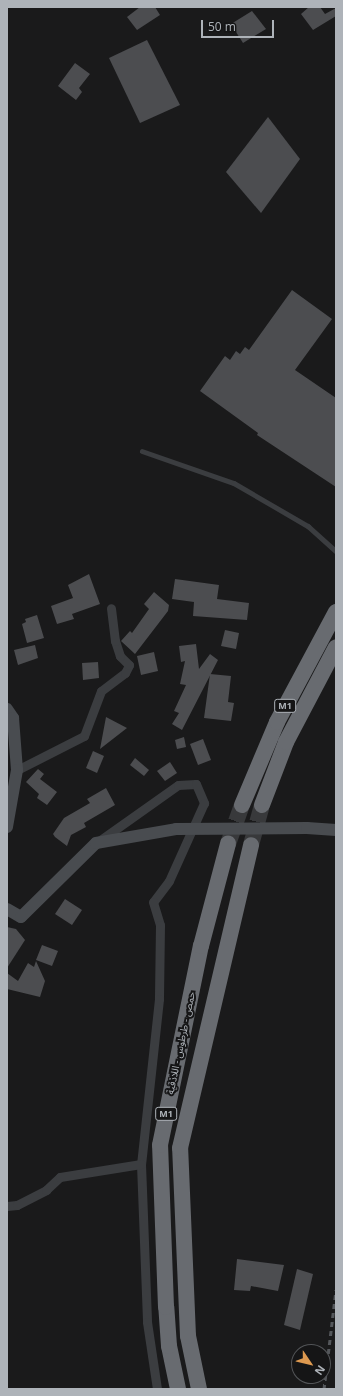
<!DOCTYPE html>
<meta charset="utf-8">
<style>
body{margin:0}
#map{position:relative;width:343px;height:1396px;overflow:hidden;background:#1a1a1b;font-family:"Open Sans","Noto Sans Arabic",sans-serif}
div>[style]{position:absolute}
.building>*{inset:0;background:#4c4d50}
.motorway-tunnel>*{height:16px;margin-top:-8px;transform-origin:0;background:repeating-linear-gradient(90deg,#38393b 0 16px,transparent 0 24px)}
.service>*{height:4.5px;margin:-2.25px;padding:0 2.25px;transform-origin:2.25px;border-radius:2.25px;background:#3b3d40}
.minor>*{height:9px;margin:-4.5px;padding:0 4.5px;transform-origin:4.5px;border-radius:4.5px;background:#3b3d40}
.secondary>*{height:12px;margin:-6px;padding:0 6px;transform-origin:6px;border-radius:6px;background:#494c50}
.motorway>*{height:16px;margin:-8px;padding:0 8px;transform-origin:8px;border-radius:8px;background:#686b70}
.rail>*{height:3px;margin-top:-1.5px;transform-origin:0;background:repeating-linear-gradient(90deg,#54575b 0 5px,transparent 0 9px)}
span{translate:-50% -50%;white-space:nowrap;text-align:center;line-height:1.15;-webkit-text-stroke:4px #151516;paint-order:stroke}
.shield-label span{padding:1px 3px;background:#151516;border:1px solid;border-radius:3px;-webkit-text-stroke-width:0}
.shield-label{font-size:9px;color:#aeb3b9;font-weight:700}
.street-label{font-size:10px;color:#aeb3b9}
.frame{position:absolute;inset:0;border:8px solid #aeb3b9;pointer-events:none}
.north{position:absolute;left:291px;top:1344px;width:40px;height:40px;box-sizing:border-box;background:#151516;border:1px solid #525457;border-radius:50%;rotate:125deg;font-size:11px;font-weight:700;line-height:16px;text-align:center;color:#aeb3b9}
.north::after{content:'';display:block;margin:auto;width:14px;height:18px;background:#dd9950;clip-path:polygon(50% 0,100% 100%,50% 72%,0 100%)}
.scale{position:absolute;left:201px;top:20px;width:73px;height:18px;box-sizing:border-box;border:2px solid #aeb3b9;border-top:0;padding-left:5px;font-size:12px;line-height:14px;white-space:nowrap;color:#aeb3b9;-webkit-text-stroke:3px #151516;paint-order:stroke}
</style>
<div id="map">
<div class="building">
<i style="clip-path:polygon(140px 7px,155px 7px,160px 15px,137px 30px,127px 17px)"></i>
<i style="clip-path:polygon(309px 7px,320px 7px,325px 14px,336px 8px,336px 16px,313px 30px,301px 14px)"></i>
<i style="clip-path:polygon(252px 11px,266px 29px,243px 43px,231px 24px)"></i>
<i style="clip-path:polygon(147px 40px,180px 105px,140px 123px,109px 58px)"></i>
<i style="clip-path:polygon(75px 63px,90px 74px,79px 88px,82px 92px,76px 100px,58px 86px)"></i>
<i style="clip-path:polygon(268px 117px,300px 159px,261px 213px,226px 172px)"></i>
<i style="clip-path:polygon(292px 290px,332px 319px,295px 370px,336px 398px,336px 487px,257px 435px,258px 433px,200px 391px,225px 356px,230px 360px,236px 351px,240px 354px,245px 347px,249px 350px)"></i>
<i style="clip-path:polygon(89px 574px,100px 604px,72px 614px,74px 619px,57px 624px,51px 606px,73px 598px,68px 585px)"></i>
<i style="clip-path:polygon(175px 579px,219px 585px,217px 599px,249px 603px,247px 620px,193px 616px,194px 602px,172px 599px)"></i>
<i style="clip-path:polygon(154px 592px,169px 605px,168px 611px,135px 654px,121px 641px,130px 631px,132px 633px,149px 609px,144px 604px)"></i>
<i style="clip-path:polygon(37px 615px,44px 638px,27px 643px,22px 624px,26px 622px,25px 619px)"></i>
<i style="clip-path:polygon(225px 630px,239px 633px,236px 649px,221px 646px)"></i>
<i style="clip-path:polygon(196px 644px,199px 669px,210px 654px,218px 660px,182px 730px,172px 724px,179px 713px,174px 711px,186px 685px,180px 684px,185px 661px,181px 662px,179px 646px)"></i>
<i style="clip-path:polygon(35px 645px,38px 658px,18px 665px,14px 650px)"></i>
<i style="clip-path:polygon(154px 652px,158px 671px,141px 675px,137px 656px)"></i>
<i style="clip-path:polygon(98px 662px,99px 678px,83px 680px,82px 663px)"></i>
<i style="clip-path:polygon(210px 674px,231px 676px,228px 702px,234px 703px,231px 721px,204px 718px)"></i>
<i style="clip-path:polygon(106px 717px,127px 728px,100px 749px)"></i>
<i style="clip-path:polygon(184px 737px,186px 747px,177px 749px,175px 740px)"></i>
<i style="clip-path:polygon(203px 739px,211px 760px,198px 765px,190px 744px)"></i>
<i style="clip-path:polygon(93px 751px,104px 756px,97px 773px,86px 768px)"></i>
<i style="clip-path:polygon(135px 758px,149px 770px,144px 776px,130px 765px)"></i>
<i style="clip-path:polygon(170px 762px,177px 773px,165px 781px,157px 771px)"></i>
<i style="clip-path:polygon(38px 769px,44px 774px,40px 779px,57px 792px,47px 805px,37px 798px,39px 794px,26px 782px)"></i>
<i style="clip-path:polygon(106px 788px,115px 805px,84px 823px,86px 827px,71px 835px,67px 846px,55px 837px,53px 834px,64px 818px,90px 803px,87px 799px)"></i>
<i style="clip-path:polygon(65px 899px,82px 910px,72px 925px,55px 914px)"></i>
<i style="clip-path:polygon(7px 927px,16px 929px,25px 940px,7px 968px)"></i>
<i style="clip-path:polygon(42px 945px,58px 951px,52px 966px,36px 960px)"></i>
<i style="clip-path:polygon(36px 961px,45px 981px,40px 997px,7px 989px,7px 973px,18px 981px,28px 963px,34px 967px)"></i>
<i style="clip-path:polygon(237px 1259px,284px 1265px,278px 1291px,251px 1286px,250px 1291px,234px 1290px)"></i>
<i style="clip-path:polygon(297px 1269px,313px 1274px,300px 1330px,284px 1325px)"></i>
</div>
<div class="motorway-tunnel">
<i style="left:228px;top:844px;width:41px;rotate:-70.3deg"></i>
<i style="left:251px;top:845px;width:41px;rotate:-74.6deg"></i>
</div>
<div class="service">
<i style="left:142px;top:451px;width:97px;rotate:19.2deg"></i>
<i style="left:234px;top:483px;width:86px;rotate:30.2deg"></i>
<i style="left:308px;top:526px;width:38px;rotate:42deg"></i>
</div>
<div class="minor">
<i style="left:17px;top:770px;width:75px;rotate:-26.9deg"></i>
<i style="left:84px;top:736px;width:48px;rotate:-69.3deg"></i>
<i style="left:101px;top:691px;width:30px;rotate:-37deg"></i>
<i style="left:125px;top:673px;width:9px;rotate:-63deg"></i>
<i style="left:129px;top:665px;width:13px;rotate:-135deg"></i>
<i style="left:120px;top:656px;width:16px;rotate:-108deg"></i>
<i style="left:115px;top:641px;width:33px;rotate:-97deg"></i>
<i style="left:99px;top:841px;width:97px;rotate:-35.3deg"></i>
<i style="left:178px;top:785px;width:18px;rotate:-3deg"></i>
<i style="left:196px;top:784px;width:21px;rotate:67deg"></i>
<i style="left:204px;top:803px;width:85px;rotate:114.2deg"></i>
<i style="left:169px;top:881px;width:26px;rotate:127deg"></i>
<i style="left:153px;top:902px;width:24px;rotate:73deg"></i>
<i style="left:160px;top:925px;width:74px;rotate:90.8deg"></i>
<i style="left:159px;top:999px;width:166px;rotate:96.2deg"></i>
<i style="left:141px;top:1164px;width:158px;rotate:87.8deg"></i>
<i style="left:147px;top:1322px;width:68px;rotate:81.5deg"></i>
<i style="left:7px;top:1206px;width:10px;rotate:-6deg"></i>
<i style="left:17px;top:1205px;width:33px;rotate:-27deg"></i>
<i style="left:46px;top:1190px;width:19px;rotate:-43deg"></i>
<i style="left:60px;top:1177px;width:82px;rotate:-9.1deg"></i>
</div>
<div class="secondary">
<i style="left:7px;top:709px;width:11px;rotate:56deg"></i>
<i style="left:13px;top:718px;width:52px;rotate:85.6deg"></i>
<i style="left:17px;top:770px;width:58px;rotate:100deg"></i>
<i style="left:7px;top:909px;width:16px;rotate:30deg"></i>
<i style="left:21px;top:917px;width:105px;rotate:-44.6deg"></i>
<i style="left:96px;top:843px;width:81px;rotate:-9.9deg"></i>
<i style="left:176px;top:829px;width:131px;rotate:-0.4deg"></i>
<i style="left:307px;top:828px;width:29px;rotate:4deg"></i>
</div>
<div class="motorway">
<i style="left:242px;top:805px;width:90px;rotate:-67.1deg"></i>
<i style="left:277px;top:722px;width:125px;rotate:-61.8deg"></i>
<i style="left:262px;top:805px;width:67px;rotate:-69.1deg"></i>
<i style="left:286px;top:742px;width:107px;rotate:-62.2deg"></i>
<i style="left:178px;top:1389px;width:44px;rotate:-101.8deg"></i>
<i style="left:169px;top:1346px;width:39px;rotate:-94deg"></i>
<i style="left:166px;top:1307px;width:162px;rotate:-92.1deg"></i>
<i style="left:160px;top:1145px;width:203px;rotate:-78.4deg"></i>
<i style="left:201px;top:946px;width:106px;rotate:-75.2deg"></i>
<i style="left:199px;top:1389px;width:54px;rotate:-101.7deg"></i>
<i style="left:188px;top:1336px;width:188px;rotate:-92.4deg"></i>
<i style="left:180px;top:1148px;width:311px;rotate:-76.8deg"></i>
</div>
<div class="rail">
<i style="left:324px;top:1389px;width:100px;rotate:-83.1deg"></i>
</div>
<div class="shield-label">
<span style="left:285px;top:706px">M1</span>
<span style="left:166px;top:1114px">M1</span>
</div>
<div class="street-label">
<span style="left:181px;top:1043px;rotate:-78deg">حمص - طرطوس - اللاذقية</span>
</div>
<div class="frame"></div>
<div class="north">N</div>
<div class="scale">50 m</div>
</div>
